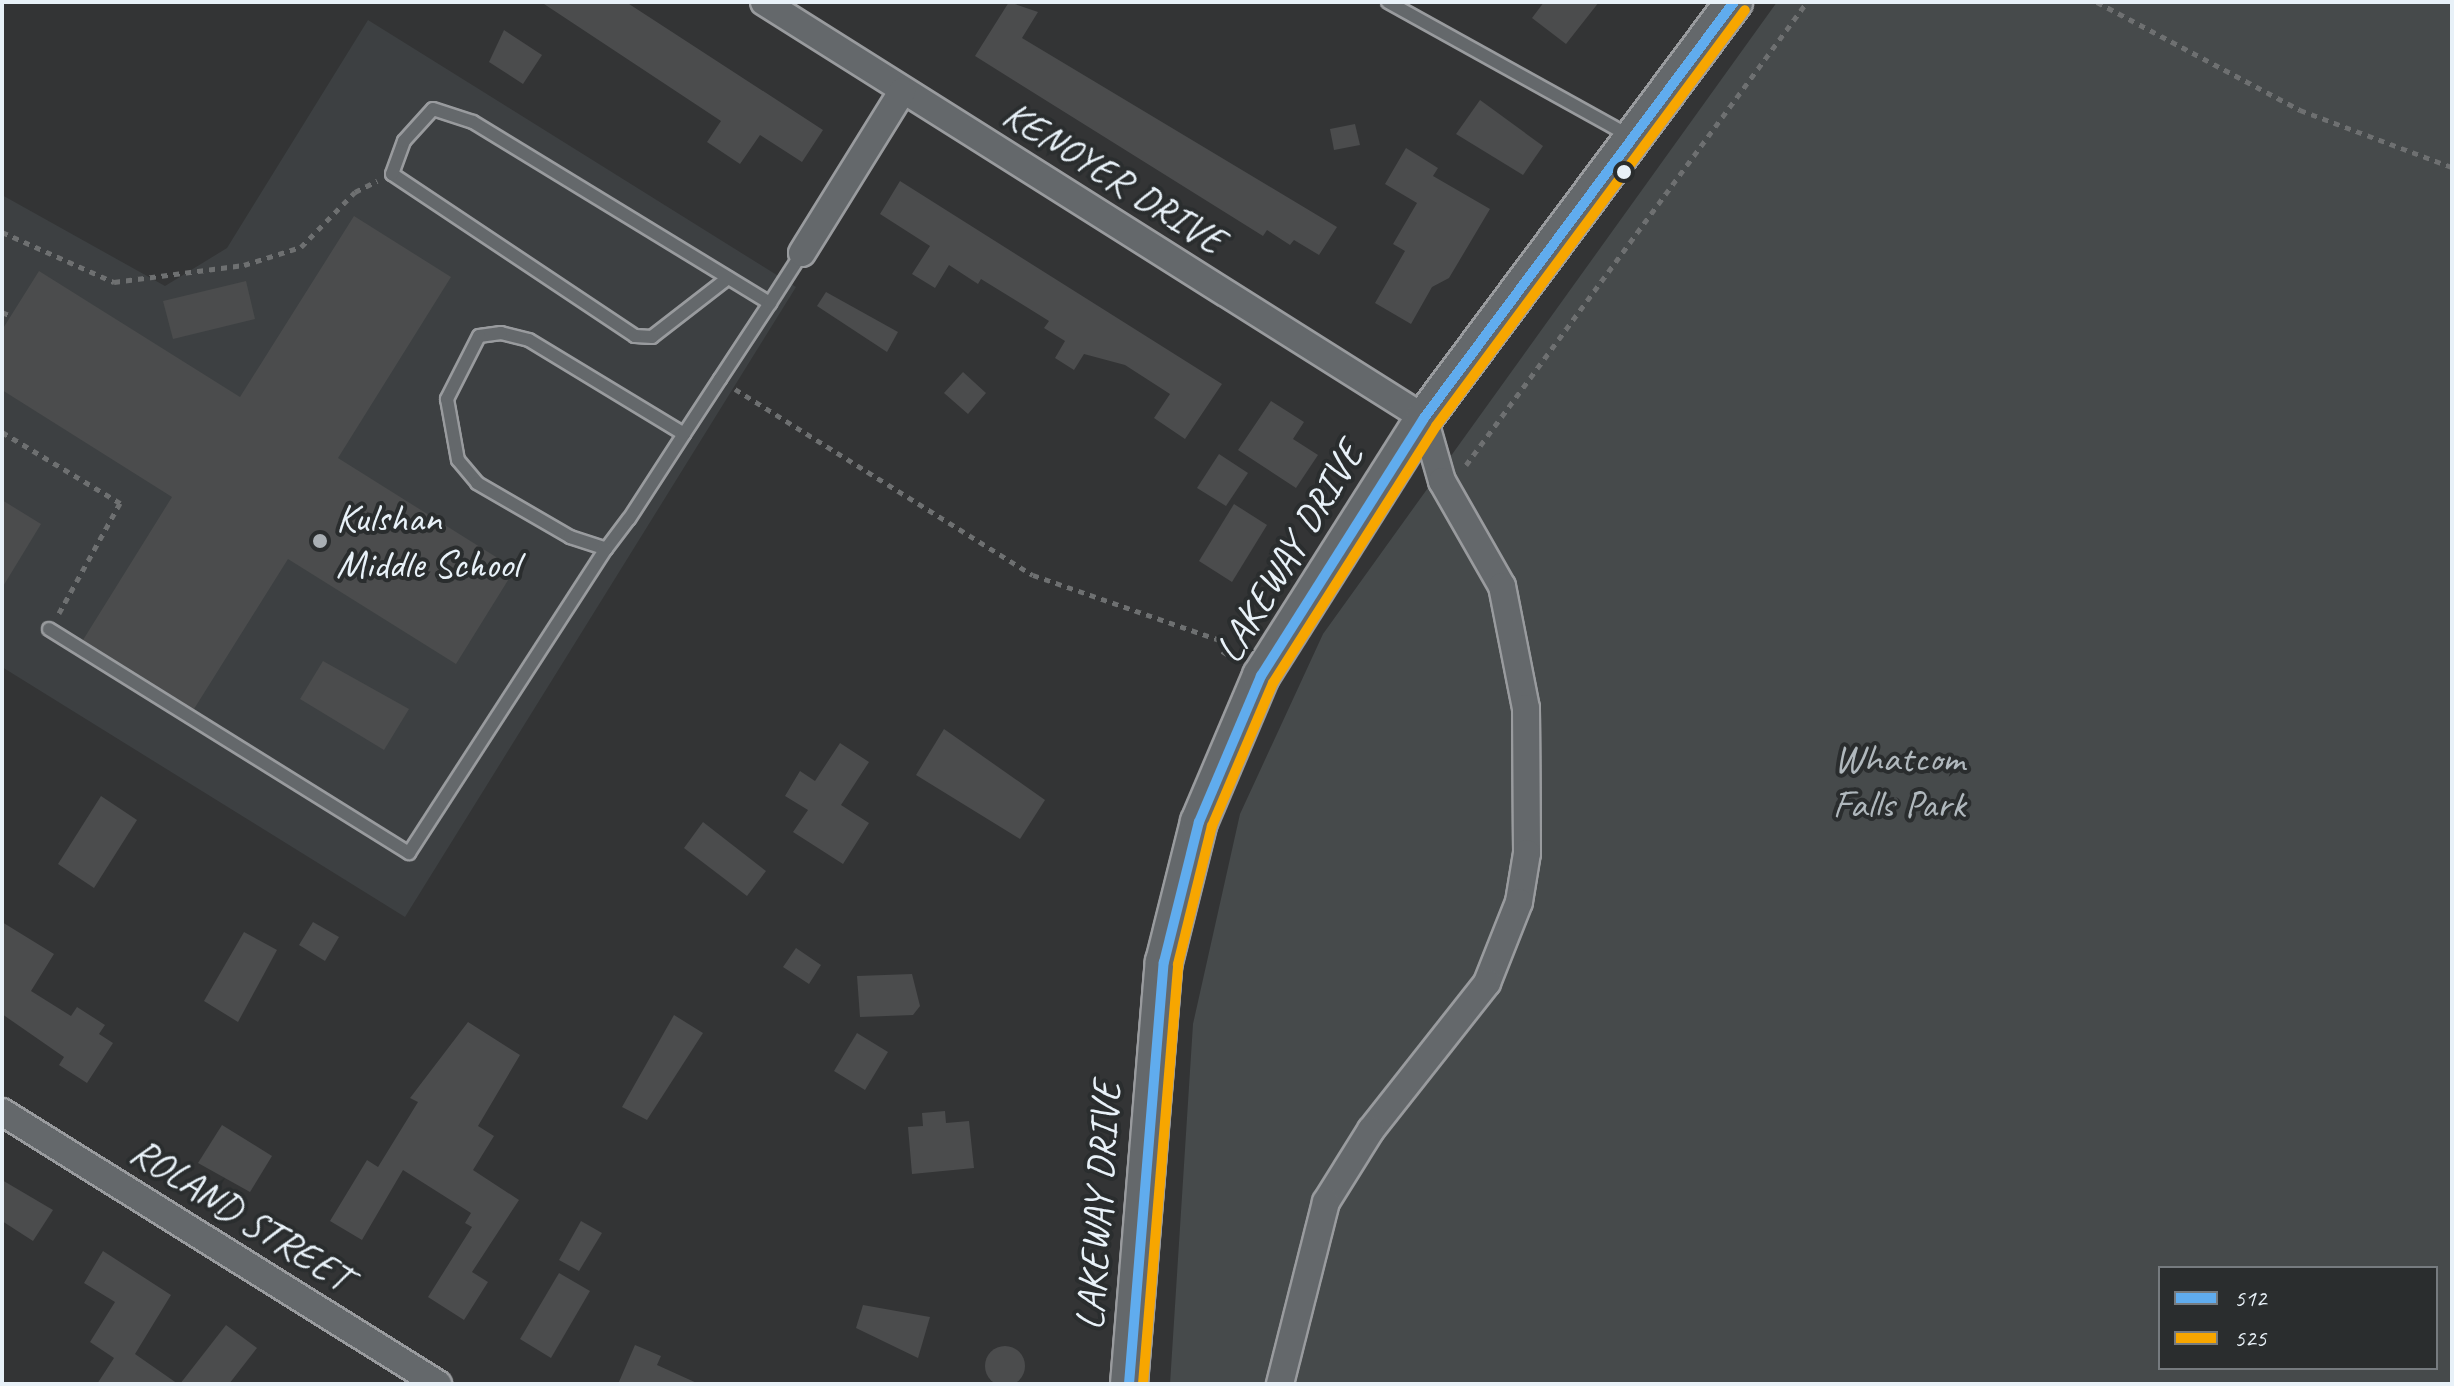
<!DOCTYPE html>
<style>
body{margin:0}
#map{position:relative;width:2454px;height:1386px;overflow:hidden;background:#333435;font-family:Caveat,sans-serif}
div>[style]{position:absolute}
.built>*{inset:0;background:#3d4042}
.green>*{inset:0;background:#464a4b}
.building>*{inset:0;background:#4b4c4d}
.round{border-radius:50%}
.path>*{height:5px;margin-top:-2.5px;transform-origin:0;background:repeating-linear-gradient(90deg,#6e7071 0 6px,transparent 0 12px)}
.roads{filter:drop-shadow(2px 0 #999b9e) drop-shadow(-2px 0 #999b9e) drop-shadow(0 2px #999b9e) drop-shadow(0 -2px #999b9e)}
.lane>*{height:12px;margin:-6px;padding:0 6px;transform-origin:6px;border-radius:6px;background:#64686b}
.street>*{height:26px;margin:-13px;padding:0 13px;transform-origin:13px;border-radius:13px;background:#64686b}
.secondary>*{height:36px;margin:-18px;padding:0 18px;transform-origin:18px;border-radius:18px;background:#64686b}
.bus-1>*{height:10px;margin:-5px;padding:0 5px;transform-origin:5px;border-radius:5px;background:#60acee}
.bus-2>*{height:10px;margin:-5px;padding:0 5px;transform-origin:5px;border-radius:5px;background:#f7a600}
.dots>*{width:22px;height:22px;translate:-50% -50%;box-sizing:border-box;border:4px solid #2a2d2e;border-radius:50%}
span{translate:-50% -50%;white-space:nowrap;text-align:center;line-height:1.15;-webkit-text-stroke:8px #2a2d2e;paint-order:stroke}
.street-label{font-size:40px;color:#e8f1f8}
.poi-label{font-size:40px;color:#e8f1f8}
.left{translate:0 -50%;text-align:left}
.park-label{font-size:40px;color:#b0b8bd}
.frame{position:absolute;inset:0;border:4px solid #e8f1f8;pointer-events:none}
.legend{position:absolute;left:2158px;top:1266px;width:280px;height:104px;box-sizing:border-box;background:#2a2d2e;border:2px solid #767b7f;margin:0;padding:10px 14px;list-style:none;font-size:24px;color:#e8f1f8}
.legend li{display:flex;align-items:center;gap:16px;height:40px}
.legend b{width:40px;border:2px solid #767b7f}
</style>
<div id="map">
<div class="built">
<i style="clip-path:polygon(368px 20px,796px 287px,405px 917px,2px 667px,2px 195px,165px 286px,227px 248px)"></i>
</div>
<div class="green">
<i style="clip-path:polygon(evenodd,1777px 2px,2452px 2px,2452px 1384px,1170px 1384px,1193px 1024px,1240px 814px,1323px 634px,1777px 2px,2160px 1268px,2436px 1268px,2436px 1368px,2160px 1368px,2160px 1268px)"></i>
</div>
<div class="building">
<i style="clip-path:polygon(541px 2px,626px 2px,823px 130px,802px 162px,760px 135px,740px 164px,707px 142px,721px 121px)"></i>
<i style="clip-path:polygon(1009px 2px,1038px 12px,1022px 38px,1337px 227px,1319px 255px,1294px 240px,1290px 245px,1267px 230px,1263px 236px,975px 56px)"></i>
<i style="clip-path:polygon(1544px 2px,1599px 2px,1566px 44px,1532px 18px)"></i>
<i style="clip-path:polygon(504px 30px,542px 55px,523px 84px,489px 62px)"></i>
<i style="clip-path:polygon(1480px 100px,1543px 146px,1523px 175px,1456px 134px)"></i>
<i style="clip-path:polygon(1355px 124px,1360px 145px,1334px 150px,1330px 129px)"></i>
<i style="clip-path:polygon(1406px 148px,1438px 168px,1433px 176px,1490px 209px,1449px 278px,1432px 287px,1411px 324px,1375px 303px,1405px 251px,1393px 244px,1417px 203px,1385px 184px)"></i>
<i style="clip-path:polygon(900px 181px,1222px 384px,1185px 439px,1154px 418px,1170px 394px,1125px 365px,1084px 354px,1074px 370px,1055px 358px,1065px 341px,1044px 328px,1049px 321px,981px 279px,978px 284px,949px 265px,935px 288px,912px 274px,930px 246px,880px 214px)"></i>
<i style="clip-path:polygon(354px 216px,451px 277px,338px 458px,515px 569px,456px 664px,288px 559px,194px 709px,83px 640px,172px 497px,2px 390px,2px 330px,39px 271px,240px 397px)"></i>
<i style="clip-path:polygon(246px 281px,255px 319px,173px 339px,163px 301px)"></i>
<i style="clip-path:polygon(826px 292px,898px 332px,887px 352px,817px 306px)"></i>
<i style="clip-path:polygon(963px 372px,986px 393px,968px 414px,944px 393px)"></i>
<i style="clip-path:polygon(1271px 401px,1304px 422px,1293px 439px,1318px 455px,1296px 488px,1238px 450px)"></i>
<i style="clip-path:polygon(1219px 454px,1248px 473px,1226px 506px,1197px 488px)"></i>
<i style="clip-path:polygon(2px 500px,41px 524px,2px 588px)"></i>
<i style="clip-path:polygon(1234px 504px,1267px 525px,1232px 582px,1199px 561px)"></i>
<i style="clip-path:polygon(323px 661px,409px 709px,384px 750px,300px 699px)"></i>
<i style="clip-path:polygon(944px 729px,1045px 800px,1020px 839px,916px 775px)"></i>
<i style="clip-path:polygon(840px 743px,869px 762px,841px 805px,869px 823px,843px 864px,793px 832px,808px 810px,785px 796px,800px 771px,815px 781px)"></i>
<i style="clip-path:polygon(101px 796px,137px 820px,94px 888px,58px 864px)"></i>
<i style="clip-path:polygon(703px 822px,766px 871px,747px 896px,684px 848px)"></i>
<i style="clip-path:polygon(2px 922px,54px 954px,31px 991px,71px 1016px,77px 1007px,105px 1025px,99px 1034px,113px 1043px,87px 1083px,59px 1065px,64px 1057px,2px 1014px)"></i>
<i style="clip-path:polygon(313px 922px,339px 937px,325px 961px,299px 945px)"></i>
<i style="clip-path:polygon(244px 932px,277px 950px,238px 1022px,204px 1001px)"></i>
<i style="clip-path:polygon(796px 948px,821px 965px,809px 984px,783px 967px)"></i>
<i style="clip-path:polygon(912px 974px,920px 1006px,913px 1015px,860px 1017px,857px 976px)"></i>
<i style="clip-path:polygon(674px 1015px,703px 1033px,647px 1120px,622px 1107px)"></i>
<i style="clip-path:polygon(468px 1022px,520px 1055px,478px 1126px,494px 1136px,473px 1170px,519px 1200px,472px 1272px,488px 1282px,464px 1320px,428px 1297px,472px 1227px,465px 1223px,471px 1213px,403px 1170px,362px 1240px,330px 1221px,367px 1160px,378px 1167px,418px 1102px,410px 1098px)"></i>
<i style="clip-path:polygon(857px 1033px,888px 1052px,865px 1090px,834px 1071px)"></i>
<i style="clip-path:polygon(945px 1111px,946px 1123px,969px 1121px,974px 1168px,912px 1174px,908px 1127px,923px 1126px,922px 1113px)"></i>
<i style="clip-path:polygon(222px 1125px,272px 1156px,250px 1192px,198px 1163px)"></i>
<i style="clip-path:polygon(2px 1180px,53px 1210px,33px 1241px,2px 1221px)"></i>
<i style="clip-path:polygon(581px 1221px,602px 1233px,579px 1271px,559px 1260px)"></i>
<i style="clip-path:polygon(103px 1251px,171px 1295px,135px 1354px,178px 1384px,97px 1384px,114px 1358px,90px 1342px,115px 1302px,84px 1283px)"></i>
<i style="clip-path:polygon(559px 1273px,590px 1291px,551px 1358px,520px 1339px)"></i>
<i style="clip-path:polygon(863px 1305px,930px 1317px,918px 1358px,856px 1328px)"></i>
<i style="clip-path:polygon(226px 1325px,257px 1348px,229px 1384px,180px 1384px)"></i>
<i style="clip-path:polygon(635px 1345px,661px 1356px,657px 1365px,699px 1384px,618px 1384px)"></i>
<i class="round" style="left:985px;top:1346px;width:40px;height:40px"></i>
</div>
<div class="path">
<i style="left:2097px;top:2px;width:230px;rotate:28deg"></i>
<i style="left:2300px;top:110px;width:162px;rotate:20.6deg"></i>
<i style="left:2px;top:232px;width:123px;rotate:24.1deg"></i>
<i style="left:114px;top:282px;width:131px;rotate:-7.5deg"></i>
<i style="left:244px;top:265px;width:60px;rotate:-17.5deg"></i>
<i style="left:301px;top:247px;width:77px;rotate:-45.5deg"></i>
<i style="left:355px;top:192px;width:25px;rotate:-27deg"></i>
<i style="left:2px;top:312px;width:10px;rotate:24deg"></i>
<i style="left:735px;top:389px;width:351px;rotate:32deg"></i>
<i style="left:1033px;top:575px;width:201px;rotate:19.2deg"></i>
<i style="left:1223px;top:641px;width:10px;rotate:96deg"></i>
<i style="left:1222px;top:651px;width:15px;rotate:32deg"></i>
<i style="left:2px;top:432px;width:138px;rotate:31deg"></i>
<i style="left:120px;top:503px;width:126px;rotate:119deg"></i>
<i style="left:1466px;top:465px;width:575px;rotate:-53.63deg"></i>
</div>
<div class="roads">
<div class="lane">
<i style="left:1388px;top:2px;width:277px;rotate:29deg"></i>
<i style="left:728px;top:278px;width:96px;rotate:142.2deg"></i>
<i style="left:652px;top:337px;width:17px;rotate:-177deg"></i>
<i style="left:635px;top:336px;width:292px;rotate:-146.3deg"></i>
<i style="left:392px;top:174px;width:35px;rotate:-70deg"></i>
<i style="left:404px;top:141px;width:43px;rotate:-47.8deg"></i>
<i style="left:433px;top:109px;width:42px;rotate:18deg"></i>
<i style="left:473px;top:122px;width:348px;rotate:31.4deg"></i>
<i style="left:684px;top:434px;width:181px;rotate:-148.8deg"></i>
<i style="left:529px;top:340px;width:29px;rotate:-166deg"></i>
<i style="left:501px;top:333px;width:22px;rotate:172deg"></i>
<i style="left:479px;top:336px;width:71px;rotate:116.9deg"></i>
<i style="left:447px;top:399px;width:62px;rotate:79.8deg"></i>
<i style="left:458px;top:460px;width:30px;rotate:50deg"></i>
<i style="left:477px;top:483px;width:108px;rotate:30.1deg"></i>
<i style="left:570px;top:537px;width:38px;rotate:18deg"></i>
<i style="left:606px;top:549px;width:38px;rotate:-53deg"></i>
<i style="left:629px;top:519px;width:101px;rotate:-57.1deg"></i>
<i style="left:684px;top:434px;width:66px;rotate:-56.8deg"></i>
<i style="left:720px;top:379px;width:91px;rotate:-56.7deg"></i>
<i style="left:770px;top:303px;width:59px;rotate:-57.4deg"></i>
<i style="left:49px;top:629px;width:424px;rotate:31.9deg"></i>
<i style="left:409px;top:853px;width:362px;rotate:-57.1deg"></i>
</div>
<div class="street">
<i style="left:764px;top:2px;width:780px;rotate:32.22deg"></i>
<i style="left:1424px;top:418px;width:66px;rotate:74.1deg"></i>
<i style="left:1442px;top:481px;width:121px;rotate:60.3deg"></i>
<i style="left:1502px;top:586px;width:124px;rotate:78.9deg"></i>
<i style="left:1526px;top:708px;width:145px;rotate:89.6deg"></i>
<i style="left:1527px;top:853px;width:50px;rotate:99.3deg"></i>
<i style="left:1519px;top:902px;width:87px;rotate:111.6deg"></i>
<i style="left:1487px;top:983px;width:187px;rotate:128.3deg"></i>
<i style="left:1371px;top:1130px;width:85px;rotate:122deg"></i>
<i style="left:1326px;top:1202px;width:188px;rotate:104.2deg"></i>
<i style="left:802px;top:253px;width:190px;rotate:-58.2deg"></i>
<i style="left:2px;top:1112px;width:514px;rotate:31.96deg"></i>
</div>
<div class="secondary">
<i style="left:1129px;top:1384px;width:423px;rotate:-85.3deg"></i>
<i style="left:1164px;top:962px;width:144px;rotate:-76deg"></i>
<i style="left:1199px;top:822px;width:159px;rotate:-67deg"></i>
<i style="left:1261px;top:676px;width:305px;rotate:-57.7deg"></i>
<i style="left:1424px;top:418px;width:519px;rotate:-53.31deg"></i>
</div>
</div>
<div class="bus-1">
<i style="left:1129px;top:1384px;width:423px;rotate:-85.3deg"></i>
<i style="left:1164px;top:962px;width:144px;rotate:-76deg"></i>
<i style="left:1199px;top:822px;width:159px;rotate:-67deg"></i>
<i style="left:1261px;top:676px;width:305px;rotate:-57.7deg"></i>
<i style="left:1424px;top:418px;width:519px;rotate:-53.31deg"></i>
</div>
<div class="bus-2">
<i style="left:1143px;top:1384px;width:421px;rotate:-85.2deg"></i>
<i style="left:1178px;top:964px;width:142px;rotate:-76.2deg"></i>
<i style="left:1212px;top:826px;width:155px;rotate:-66.9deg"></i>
<i style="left:1273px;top:683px;width:304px;rotate:-57.6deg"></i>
<i style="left:1436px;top:426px;width:518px;rotate:-53.4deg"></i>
</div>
<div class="dots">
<i style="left:1624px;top:172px;background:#e8f1f8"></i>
<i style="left:320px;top:541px;background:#a9afb4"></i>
</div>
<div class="street-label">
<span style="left:1114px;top:177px;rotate:32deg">KENOYER DRIVE</span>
<span style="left:1289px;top:552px;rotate:-59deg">LAKEWAY DRIVE</span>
<span style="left:1098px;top:1206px;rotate:-86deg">LAKEWAY DRIVE</span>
<span style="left:241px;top:1214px;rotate:32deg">ROLAND STREET</span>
</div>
<div class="poi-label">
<span class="left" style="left:336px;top:541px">Kulshan<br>Middle School</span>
</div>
<div class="park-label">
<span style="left:1899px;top:781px">Whatcom<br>Falls Park</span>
</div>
<div class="frame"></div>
<ul class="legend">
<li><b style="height:10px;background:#60acee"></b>512</li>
<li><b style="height:10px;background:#f7a600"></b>525</li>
</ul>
</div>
